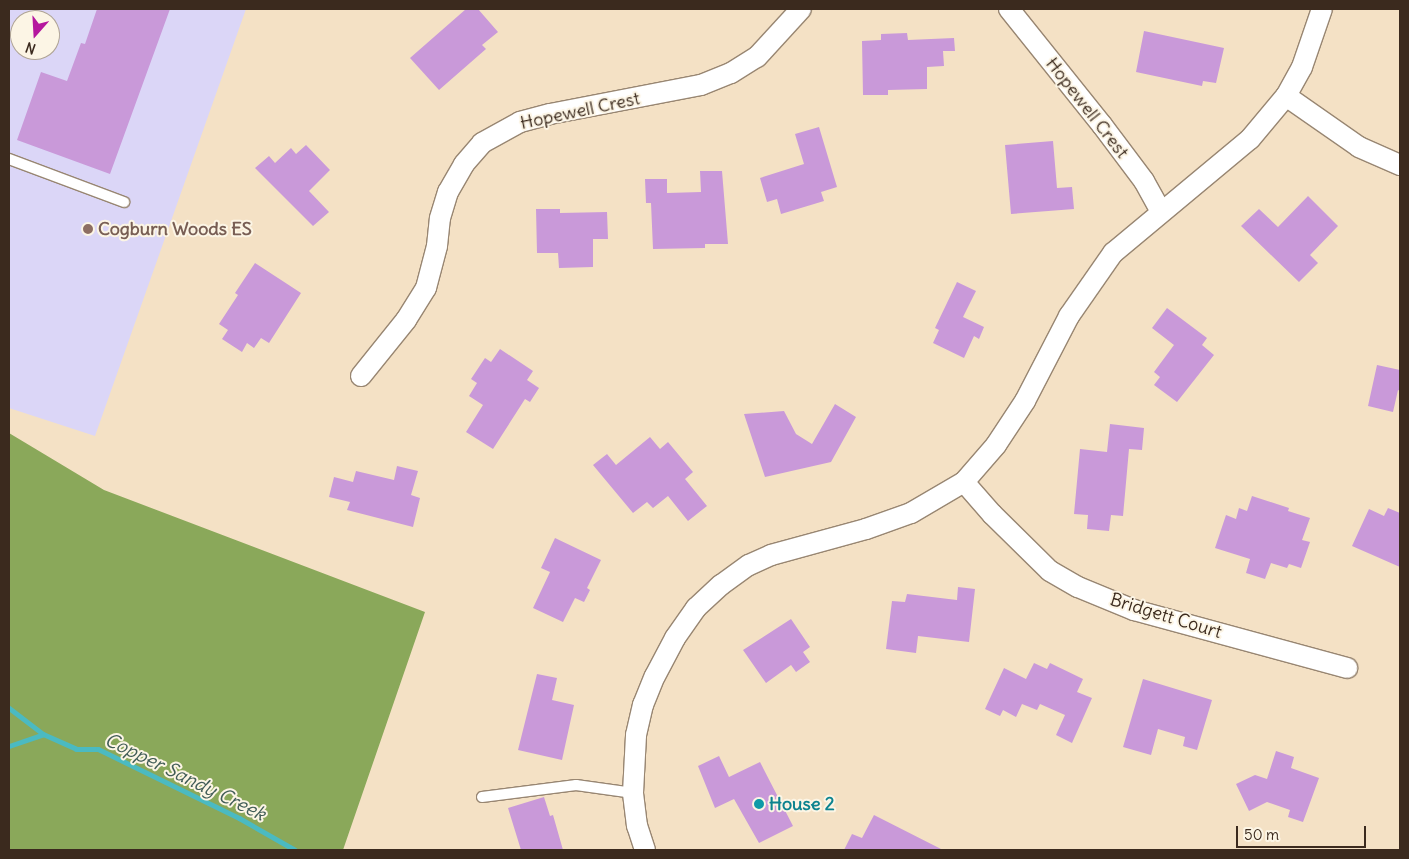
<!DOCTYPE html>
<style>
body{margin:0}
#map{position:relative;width:1409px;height:859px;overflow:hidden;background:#f4e1c5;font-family:Delius,sans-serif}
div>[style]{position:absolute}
.built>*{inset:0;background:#dbd6f7}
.forest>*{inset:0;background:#8aa85a}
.stream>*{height:5px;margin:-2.5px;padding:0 2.5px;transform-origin:2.5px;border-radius:2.5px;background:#4bbac1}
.building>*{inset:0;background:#c999d9}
.roads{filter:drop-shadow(1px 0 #988672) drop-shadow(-1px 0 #988672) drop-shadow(0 1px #988672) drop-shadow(0 -1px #988672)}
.lane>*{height:10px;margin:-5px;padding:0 5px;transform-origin:5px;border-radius:5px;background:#fff}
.street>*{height:20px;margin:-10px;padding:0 10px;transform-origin:10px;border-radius:10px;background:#fff}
.dots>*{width:14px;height:14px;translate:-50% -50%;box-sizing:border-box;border:2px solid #fcf5e5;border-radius:50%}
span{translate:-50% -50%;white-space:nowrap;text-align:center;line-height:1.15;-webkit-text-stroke:4px #fcf5e5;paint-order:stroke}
.street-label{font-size:18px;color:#3b2a1e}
.education-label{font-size:18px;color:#785e54;font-weight:700}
.left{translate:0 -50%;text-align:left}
.culture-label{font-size:18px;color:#0d838f;font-weight:700}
.water-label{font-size:19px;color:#415c57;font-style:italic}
.frame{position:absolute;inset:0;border:10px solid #3b2a1e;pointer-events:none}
.north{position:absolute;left:10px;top:10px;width:50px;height:50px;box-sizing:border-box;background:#fcf5e5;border:1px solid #afa495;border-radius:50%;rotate:199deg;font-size:14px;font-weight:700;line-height:20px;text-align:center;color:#3b2a1e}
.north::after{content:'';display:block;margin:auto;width:18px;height:22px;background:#b5179e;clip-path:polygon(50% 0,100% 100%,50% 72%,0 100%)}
.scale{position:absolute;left:1236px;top:826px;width:130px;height:22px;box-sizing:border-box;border:2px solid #3b2a1e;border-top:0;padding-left:6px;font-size:15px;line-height:18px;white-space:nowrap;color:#3b2a1e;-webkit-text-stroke:4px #fcf5e5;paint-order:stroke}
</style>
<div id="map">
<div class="built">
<i style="clip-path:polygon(evenodd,9px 9px,246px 9px,95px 436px,9px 408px,9px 9px,20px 20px,50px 20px,50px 50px,20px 50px,20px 20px)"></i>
</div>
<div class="forest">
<i style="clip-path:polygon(9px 433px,104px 490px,425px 612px,343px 850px,9px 850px)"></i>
</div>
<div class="stream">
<i style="left:9px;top:708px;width:43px;rotate:37.4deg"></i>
<i style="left:43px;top:734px;width:36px;rotate:24deg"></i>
<i style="left:76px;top:749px;width:22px"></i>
<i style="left:98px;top:749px;width:157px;rotate:26.1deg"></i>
<i style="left:239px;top:818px;width:64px;rotate:29.7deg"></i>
<i style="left:9px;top:746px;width:36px;rotate:-19deg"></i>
</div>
<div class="building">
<i style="clip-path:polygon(97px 9px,170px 9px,110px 174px,17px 140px,41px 72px,67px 81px,81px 43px,85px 44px)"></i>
<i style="clip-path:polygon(466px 9px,478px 9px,498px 32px,482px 45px,486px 49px,439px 90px,410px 58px)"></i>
<i style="clip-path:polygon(1144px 31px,1224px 48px,1216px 83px,1203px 81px,1202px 86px,1136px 72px)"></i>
<i style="clip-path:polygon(907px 33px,908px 40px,954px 38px,955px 51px,943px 51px,944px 66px,927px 67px,927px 89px,888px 90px,888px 95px,863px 95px,862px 41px,881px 40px,881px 34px)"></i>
<i style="clip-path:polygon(819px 127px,837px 187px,821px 192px,824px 201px,781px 214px,777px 199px,767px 202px,760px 178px,804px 164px,795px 134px)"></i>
<i style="clip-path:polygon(1053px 141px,1057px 188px,1072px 187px,1074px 209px,1011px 214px,1005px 145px)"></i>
<i style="clip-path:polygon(306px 145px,330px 170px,309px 191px,329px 212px,313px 226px,255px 168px,269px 156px,275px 163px,291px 148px,296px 154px)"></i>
<i style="clip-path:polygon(700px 171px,722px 171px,728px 244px,705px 244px,705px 248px,653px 249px,651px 203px,646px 203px,645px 179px,667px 179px,667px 193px,701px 192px)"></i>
<i style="clip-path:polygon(1308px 196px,1338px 226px,1310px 255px,1318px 263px,1299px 282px,1241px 226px,1259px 209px,1278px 227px)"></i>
<i style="clip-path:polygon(536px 209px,560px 209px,560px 213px,607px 212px,608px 239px,593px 239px,593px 267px,559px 268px,558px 253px,537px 253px)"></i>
<i style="clip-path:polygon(255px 263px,301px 293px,269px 343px,261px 338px,254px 348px,247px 343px,242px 352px,222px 339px,228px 330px,219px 324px,238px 295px,235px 293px)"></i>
<i style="clip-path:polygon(957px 282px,976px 291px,963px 317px,984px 327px,979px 339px,974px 336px,964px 358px,933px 343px,939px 330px,935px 328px)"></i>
<i style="clip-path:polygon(1167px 308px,1207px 338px,1202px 345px,1214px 355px,1177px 402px,1154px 385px,1160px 377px,1154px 372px,1174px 345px,1152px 328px)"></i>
<i style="clip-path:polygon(500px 349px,533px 371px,527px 380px,539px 388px,530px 402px,525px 399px,493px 449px,466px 432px,483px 405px,469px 396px,477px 383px,471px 379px,485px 358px,491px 362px)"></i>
<i style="clip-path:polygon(1377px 365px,1400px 370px,1400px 391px,1398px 390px,1393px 412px,1368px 406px)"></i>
<i style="clip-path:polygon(835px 404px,856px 417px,831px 462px,765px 477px,744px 414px,784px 411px,796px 434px,812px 444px)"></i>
<i style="clip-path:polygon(1110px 424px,1144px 428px,1142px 450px,1129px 449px,1123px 516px,1111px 515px,1109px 531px,1087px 529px,1088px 515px,1074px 514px,1080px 449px,1107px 452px)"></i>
<i style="clip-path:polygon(650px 437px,660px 449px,668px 442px,693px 472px,685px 479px,707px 506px,688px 521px,668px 496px,653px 508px,647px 502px,633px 513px,593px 465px,607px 454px,616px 465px)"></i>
<i style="clip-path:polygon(397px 466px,418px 471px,411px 495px,420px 498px,413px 527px,347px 510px,350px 502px,329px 497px,334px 477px,353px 482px,356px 471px,394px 480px)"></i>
<i style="clip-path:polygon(1252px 496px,1289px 508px,1288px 511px,1310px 518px,1302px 540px,1310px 542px,1301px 568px,1289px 564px,1287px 568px,1271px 563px,1265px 579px,1246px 573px,1250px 559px,1215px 548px,1226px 515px,1236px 519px,1239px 508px,1247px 511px)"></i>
<i style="clip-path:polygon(1388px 508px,1400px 513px,1400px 567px,1352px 546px,1369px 509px,1384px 516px)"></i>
<i style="clip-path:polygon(555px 538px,601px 560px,587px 588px,590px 590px,584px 602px,575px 598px,563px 622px,533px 608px,550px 572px,541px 568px)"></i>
<i style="clip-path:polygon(958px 587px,975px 589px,969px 642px,918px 636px,916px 653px,886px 649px,892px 601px,905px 602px,907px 594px,957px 600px)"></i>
<i style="clip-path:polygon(791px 619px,810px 647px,803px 652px,810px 662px,796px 672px,791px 665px,766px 683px,743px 650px)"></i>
<i style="clip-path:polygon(1034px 663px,1047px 669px,1050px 663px,1083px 679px,1077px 692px,1092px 698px,1072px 743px,1056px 735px,1065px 715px,1040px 704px,1037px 710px,1022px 704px,1016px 717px,1003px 710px,1000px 716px,985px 709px,1004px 668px,1026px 679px)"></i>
<i style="clip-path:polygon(537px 674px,557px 678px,552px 700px,574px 705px,562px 760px,518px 750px)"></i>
<i style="clip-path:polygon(1143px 679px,1212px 700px,1197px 750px,1183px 746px,1185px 737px,1158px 729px,1151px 755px,1123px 747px)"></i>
<i style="clip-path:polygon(1276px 751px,1294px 757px,1291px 768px,1319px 778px,1303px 822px,1288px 817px,1290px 810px,1267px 802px,1249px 811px,1236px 784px,1255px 775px,1267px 779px)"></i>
<i style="clip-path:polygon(719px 756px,729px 777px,760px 762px,793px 826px,759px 843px,734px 799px,715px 808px,698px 766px)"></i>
<i style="clip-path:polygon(544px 797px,550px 816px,553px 815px,563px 850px,521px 850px,508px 808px)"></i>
<i style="clip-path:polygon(874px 815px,943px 850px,844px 850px,852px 834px,862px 838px)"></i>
</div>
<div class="roads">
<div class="lane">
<i style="left:9px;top:159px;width:123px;rotate:20.5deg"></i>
<i style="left:482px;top:797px;width:95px;rotate:-7.3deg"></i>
<i style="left:576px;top:785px;width:58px;rotate:8deg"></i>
</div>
<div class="street">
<i style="left:1009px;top:9px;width:149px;rotate:51.3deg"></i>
<i style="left:1102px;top:125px;width:70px;rotate:53.1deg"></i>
<i style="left:1144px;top:181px;width:35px;rotate:61deg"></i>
<i style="left:1286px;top:96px;width:89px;rotate:34.9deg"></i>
<i style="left:1359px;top:147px;width:45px;rotate:23.7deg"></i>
<i style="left:361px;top:376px;width:72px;rotate:-51.2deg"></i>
<i style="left:406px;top:320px;width:38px;rotate:-58deg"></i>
<i style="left:426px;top:288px;width:43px;rotate:-75.3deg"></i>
<i style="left:437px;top:246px;width:28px;rotate:-84deg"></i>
<i style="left:440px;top:218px;width:27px;rotate:-73deg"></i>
<i style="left:448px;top:192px;width:32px;rotate:-60deg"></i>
<i style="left:464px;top:164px;width:28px;rotate:-49deg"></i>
<i style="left:482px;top:143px;width:43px;rotate:-28.9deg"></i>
<i style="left:520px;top:122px;width:31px;rotate:-15deg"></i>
<i style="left:550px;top:114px;width:154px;rotate:-10.9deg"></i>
<i style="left:701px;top:85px;width:32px;rotate:-22deg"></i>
<i style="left:731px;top:73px;width:31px;rotate:-32deg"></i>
<i style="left:757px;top:57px;width:65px;rotate:-47.5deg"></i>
<i style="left:964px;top:482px;width:43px;rotate:48.8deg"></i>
<i style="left:992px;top:514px;width:81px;rotate:44.5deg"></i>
<i style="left:1050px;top:571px;width:32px;rotate:30deg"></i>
<i style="left:1078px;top:587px;width:61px;rotate:22.3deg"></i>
<i style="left:1134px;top:610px;width:221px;rotate:15.2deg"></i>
<i style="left:645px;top:850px;width:25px;rotate:-108deg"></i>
<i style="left:637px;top:826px;width:33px;rotate:-97deg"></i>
<i style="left:633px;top:793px;width:58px;rotate:-87deg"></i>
<i style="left:636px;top:735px;width:31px;rotate:-77deg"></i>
<i style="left:643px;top:705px;width:31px;rotate:-68deg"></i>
<i style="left:655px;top:676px;width:43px;rotate:-62.2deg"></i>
<i style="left:675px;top:638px;width:37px;rotate:-55deg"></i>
<i style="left:696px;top:608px;width:34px;rotate:-43deg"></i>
<i style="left:721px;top:585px;width:34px;rotate:-36deg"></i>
<i style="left:749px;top:565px;width:24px;rotate:-24deg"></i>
<i style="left:771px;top:555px;width:98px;rotate:-15.3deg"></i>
<i style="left:866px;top:529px;width:48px;rotate:-19.6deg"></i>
<i style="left:911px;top:513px;width:61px;rotate:-30.3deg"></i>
<i style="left:964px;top:482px;width:49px;rotate:-49.1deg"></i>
<i style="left:996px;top:445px;width:53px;rotate:-56.6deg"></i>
<i style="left:1025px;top:401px;width:96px;rotate:-62.6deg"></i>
<i style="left:1069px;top:316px;width:77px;rotate:-55.1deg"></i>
<i style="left:1113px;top:253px;width:178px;rotate:-39.8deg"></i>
<i style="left:1250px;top:139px;width:56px;rotate:-50.1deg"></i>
<i style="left:1286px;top:96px;width:33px;rotate:-61deg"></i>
<i style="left:1302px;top:67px;width:61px;rotate:-71deg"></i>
</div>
</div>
<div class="dots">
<i style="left:88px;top:229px;background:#8d6e63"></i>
<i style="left:759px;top:804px;background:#0f9aa8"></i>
</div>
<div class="street-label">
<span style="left:1087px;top:108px;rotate:52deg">Hopewell Crest</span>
<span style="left:580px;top:111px;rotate:-12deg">Hopewell Crest</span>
<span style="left:1166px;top:616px;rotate:17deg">Bridgett Court</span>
</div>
<div class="education-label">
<span class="left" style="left:98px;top:229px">Cogburn Woods ES</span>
</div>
<div class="culture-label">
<span class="left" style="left:769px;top:804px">House 2</span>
</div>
<div class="water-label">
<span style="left:185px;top:777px;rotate:26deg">Copper Sandy Creek</span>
</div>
<div class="frame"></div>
<div class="north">N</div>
<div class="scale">50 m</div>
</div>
